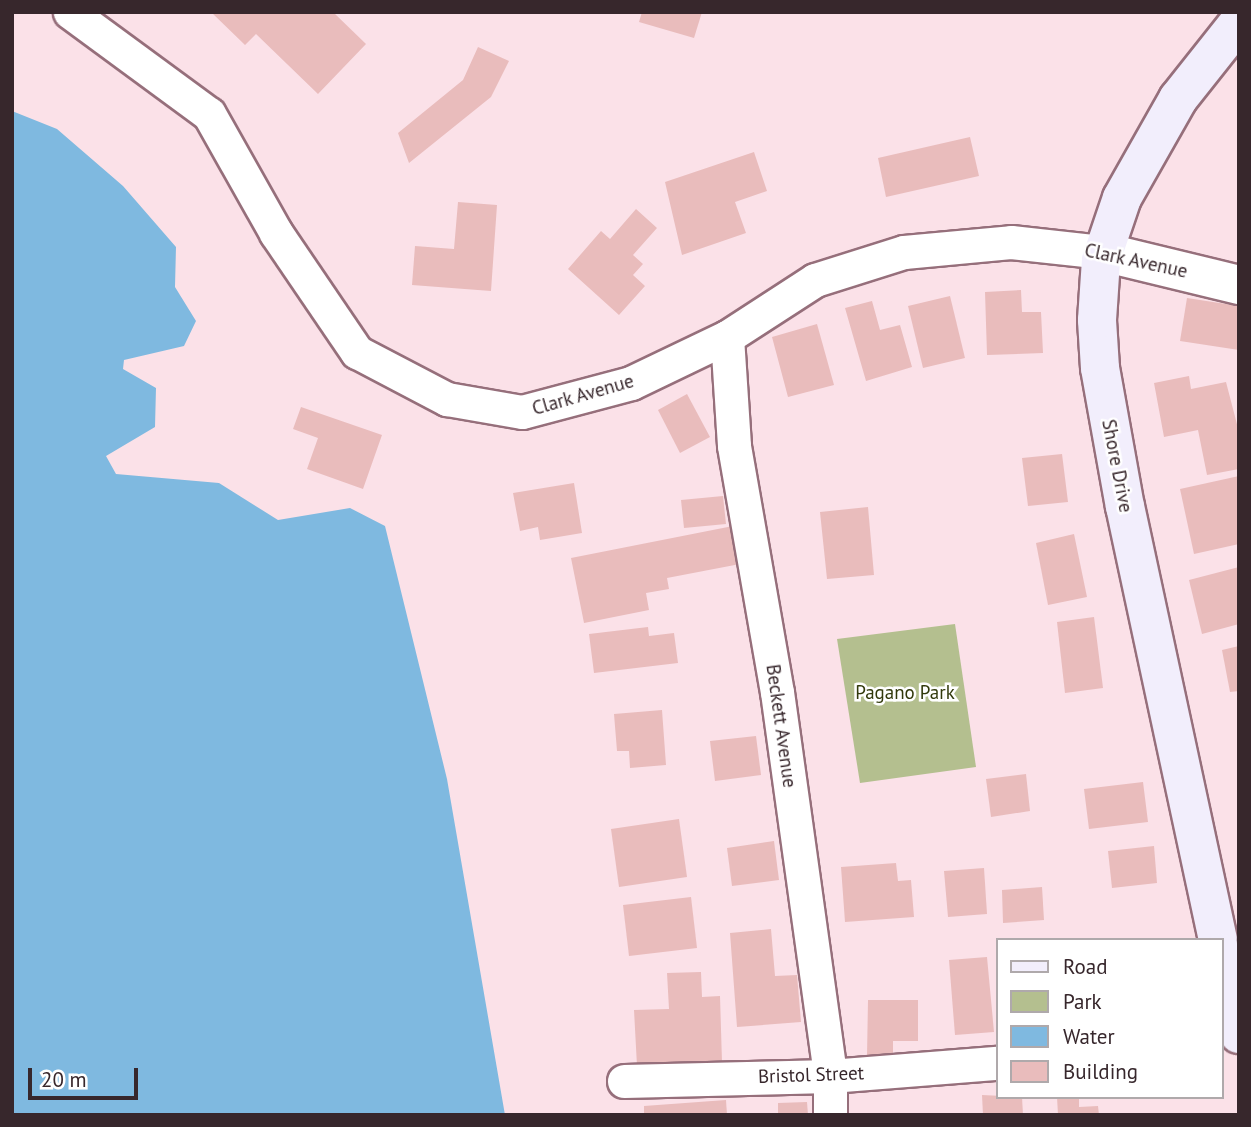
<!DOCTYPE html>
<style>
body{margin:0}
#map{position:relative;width:1251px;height:1127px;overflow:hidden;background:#fbe1e8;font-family:"PT Sans",sans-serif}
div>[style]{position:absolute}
.green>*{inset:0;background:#b4bf8f}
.water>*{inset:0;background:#7fb9e0}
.building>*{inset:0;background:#e9bcbc}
.roads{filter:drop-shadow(2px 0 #966f7b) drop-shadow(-2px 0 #966f7b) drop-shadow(0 2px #966f7b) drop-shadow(0 -2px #966f7b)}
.minor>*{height:33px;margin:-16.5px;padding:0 16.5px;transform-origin:16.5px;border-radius:16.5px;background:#fff}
.tertiary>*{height:38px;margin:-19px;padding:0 19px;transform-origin:19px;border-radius:19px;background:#fff}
.secondary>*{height:38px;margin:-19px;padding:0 19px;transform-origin:19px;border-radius:19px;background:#f2eefc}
span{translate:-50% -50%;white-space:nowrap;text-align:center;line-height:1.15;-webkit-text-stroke:5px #fff;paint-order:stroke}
.street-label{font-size:19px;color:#37272c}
.park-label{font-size:19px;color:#31390b}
.frame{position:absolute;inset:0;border:14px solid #37272c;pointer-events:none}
.legend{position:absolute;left:996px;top:938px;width:228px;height:161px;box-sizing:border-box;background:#fff;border:2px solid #afa9ab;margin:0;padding:9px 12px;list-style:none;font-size:21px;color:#37272c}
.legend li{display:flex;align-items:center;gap:14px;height:35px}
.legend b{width:35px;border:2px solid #afa9ab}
.scale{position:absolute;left:28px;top:1068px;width:110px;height:32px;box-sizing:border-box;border:4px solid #37272c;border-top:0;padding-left:9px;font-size:21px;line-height:24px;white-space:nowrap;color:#37272c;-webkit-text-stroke:5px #fff;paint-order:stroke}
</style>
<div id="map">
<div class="green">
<i style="clip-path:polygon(955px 624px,976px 767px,860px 783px,837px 639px)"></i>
</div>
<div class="water">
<i style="clip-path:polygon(12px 111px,57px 129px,123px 186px,176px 247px,175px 287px,196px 321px,184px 346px,124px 360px,123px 369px,156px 388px,155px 427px,106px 456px,116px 474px,219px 483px,278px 520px,350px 508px,385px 526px,447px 779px,505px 1115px,12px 1115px)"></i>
</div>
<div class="building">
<i style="clip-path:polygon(211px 12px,333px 12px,366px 44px,318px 94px,256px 34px,245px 45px)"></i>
<i style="clip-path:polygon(642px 12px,702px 12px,694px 38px,639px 22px)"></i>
<i style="clip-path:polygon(478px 47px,509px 61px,491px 97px,409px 163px,398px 133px,463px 80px)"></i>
<i style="clip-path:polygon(970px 137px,979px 176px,886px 197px,878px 158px)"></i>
<i style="clip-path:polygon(754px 152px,767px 191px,735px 202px,746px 233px,682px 255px,665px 182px)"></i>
<i style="clip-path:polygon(458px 202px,497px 205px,491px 291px,412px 285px,415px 246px,454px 249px)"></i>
<i style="clip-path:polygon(636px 209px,657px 228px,633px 255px,643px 264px,633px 275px,645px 286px,619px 315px,568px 269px,601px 231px,610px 239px)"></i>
<i style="clip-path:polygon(1021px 290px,1022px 312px,1041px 312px,1043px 353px,987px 355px,985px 292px)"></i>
<i style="clip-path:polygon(950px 296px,965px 358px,923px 368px,908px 306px)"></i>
<i style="clip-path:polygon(1187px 298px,1239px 306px,1239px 350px,1180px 341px)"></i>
<i style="clip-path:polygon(872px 301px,880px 330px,900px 325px,912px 367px,866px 381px,845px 308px)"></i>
<i style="clip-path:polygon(817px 324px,834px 385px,788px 397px,772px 337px)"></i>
<i style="clip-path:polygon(1189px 376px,1191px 389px,1226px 382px,1239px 432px,1239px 469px,1207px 475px,1198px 430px,1164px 437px,1154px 383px)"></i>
<i style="clip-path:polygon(687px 394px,710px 437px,680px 453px,658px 410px)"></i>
<i style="clip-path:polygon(301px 407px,382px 435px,363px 489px,307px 469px,318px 438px,293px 429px)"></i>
<i style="clip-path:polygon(1062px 454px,1068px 502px,1028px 506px,1022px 458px)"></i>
<i style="clip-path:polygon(1239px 476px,1239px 544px,1194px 554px,1180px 489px)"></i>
<i style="clip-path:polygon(574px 483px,582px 533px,540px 540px,538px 527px,520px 531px,513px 493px)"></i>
<i style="clip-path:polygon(723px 496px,726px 524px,684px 528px,681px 500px)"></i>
<i style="clip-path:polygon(868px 507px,874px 575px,827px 579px,820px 512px)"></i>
<i style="clip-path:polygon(733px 526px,740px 564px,667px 578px,669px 589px,646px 593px,649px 610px,584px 623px,571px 558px)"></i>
<i style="clip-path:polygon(1074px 534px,1087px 597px,1048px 605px,1036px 543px)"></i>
<i style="clip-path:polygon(1239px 567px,1239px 624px,1202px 634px,1189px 580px)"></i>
<i style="clip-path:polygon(1094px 617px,1103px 688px,1065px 693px,1057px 622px)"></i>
<i style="clip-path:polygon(648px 627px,649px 636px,674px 633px,678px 663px,594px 673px,589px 634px)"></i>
<i style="clip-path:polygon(1239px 646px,1239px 691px,1230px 692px,1222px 650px)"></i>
<i style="clip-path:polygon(662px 710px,666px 765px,630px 768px,629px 751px,617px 751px,614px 714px)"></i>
<i style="clip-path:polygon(756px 736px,761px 775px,715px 781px,710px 741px)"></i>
<i style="clip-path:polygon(1026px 774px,1030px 811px,991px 817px,986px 779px)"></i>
<i style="clip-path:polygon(1143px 782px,1148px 822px,1089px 829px,1084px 789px)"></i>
<i style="clip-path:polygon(679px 819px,687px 877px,619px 887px,611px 829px)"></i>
<i style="clip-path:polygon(774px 841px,779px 880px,732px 886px,727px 848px)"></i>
<i style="clip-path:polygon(1154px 846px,1157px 883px,1112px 888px,1108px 851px)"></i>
<i style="clip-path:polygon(896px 863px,898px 881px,911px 880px,914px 917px,845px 922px,841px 867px)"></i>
<i style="clip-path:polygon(984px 868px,987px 914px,948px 917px,944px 871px)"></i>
<i style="clip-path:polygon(1042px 887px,1044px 920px,1003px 923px,1002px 890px)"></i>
<i style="clip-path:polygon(691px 897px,697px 948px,629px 956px,623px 905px)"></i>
<i style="clip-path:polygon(771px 929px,775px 976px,797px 975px,801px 1022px,737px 1027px,730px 933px)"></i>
<i style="clip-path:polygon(987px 957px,994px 1032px,955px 1035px,949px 960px)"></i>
<i style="clip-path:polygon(701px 972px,702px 997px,720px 996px,722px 1062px,637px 1066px,634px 1010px,669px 1009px,667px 973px)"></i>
<i style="clip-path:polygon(868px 1000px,918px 1000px,918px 1041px,893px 1041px,893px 1056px,867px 1056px)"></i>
<i style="clip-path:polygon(982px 1095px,1022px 1097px,1023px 1115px,983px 1115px)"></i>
<i style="clip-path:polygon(1057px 1097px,1079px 1097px,1079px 1107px,1098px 1106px,1099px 1115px,1058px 1115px)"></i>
<i style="clip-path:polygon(726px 1100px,727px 1115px,644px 1115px,644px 1106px)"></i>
<i style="clip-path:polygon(807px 1102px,808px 1115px,778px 1115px,778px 1103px)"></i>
</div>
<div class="roads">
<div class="minor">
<i style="left:70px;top:12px;width:172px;rotate:36.3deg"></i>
<i style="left:209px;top:114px;width:137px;rotate:60.6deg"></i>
<i style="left:276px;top:233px;width:144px;rotate:55.8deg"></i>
<i style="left:357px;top:352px;width:102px;rotate:27.6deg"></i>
<i style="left:447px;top:399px;width:76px;rotate:9.8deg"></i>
<i style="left:522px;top:412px;width:113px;rotate:-14.9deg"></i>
<i style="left:631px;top:383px;width:106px;rotate:-25.6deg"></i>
<i style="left:727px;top:337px;width:105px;rotate:-32.9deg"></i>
<i style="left:815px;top:280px;width:93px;rotate:-17.5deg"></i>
<i style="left:904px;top:252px;width:107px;rotate:-5.3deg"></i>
<i style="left:1011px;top:242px;width:93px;rotate:6.2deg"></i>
<i style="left:727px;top:337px;width:109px;rotate:86.3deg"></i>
<i style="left:734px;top:446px;width:250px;rotate:80.1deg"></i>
<i style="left:777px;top:692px;width:388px;rotate:82.1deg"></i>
<i style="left:830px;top:1076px;width:39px;rotate:90deg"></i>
<i style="left:624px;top:1081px;width:206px;rotate:-1.4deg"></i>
<i style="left:830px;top:1076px;width:168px;rotate:-4.5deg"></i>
</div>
<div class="tertiary">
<i style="left:1103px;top:252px;width:140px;rotate:13.6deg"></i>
</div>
<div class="secondary">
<i style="left:1218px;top:940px;width:443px;rotate:-102.1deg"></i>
<i style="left:1125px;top:507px;width:141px;rotate:-100.2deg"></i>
<i style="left:1100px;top:368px;width:48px;rotate:-93.6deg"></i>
<i style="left:1097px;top:320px;width:60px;rotate:-86.2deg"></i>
<i style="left:1101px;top:260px;width:65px;rotate:-71.3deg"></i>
<i style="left:1122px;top:198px;width:114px;rotate:-60.5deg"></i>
<i style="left:1178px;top:99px;width:98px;rotate:-51.6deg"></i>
<i style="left:1221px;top:953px;width:83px;rotate:77.5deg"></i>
</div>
</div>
<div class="street-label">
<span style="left:1136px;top:261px;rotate:12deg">Clark Avenue</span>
<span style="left:583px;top:395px;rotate:-16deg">Clark Avenue</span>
<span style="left:1117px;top:466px;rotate:79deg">Shore Drive</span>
<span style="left:781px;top:726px;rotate:82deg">Beckett Avenue</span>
<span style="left:811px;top:1075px;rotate:-2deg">Bristol Street</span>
</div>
<div class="park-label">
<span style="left:905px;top:693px">Pagano Park</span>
</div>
<div class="frame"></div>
<ul class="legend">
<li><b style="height:9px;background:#f2eefc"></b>Road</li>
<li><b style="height:19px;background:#b4bf8f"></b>Park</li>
<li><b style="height:19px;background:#7fb9e0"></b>Water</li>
<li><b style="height:19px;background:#e9bcbc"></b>Building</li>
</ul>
<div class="scale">20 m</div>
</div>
